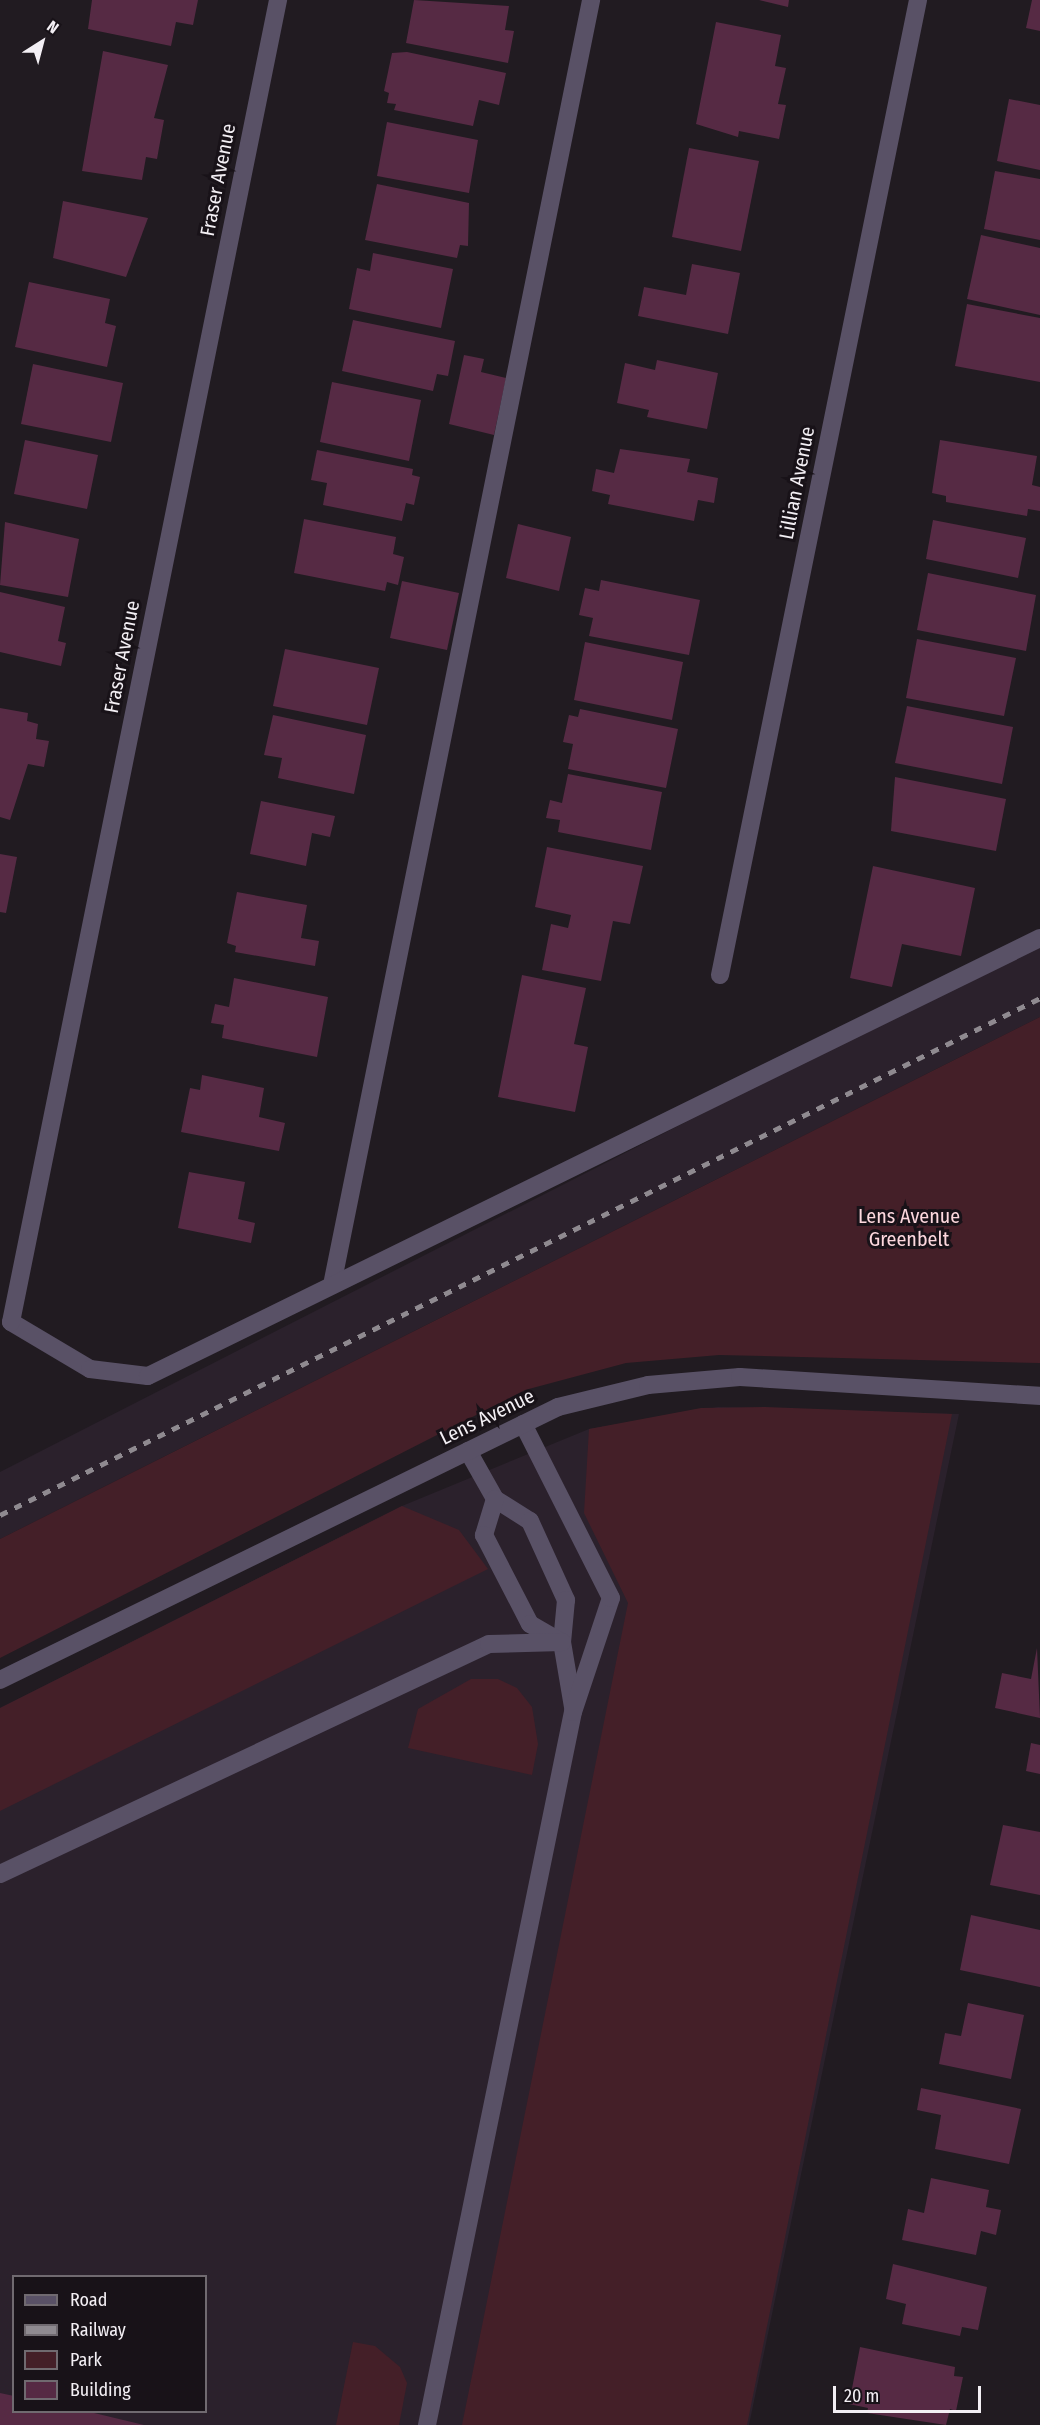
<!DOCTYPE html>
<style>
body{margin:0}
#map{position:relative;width:1040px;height:2425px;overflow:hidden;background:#211b21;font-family:"Fira Sans Condensed",sans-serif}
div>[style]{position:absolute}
.built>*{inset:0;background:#2b212c}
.green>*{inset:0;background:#441f28}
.building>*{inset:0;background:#562a44}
.service>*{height:18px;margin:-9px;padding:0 9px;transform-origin:9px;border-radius:9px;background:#595166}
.minor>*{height:18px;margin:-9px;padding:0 9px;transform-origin:9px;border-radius:9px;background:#595166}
.rail>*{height:4.5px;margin-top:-2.25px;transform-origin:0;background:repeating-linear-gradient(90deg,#8f8a90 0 8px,transparent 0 16px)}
span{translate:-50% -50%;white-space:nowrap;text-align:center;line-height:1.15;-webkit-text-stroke:6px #181218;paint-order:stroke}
.street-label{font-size:20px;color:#f3eff4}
.park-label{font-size:20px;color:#fdd8de}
.legend{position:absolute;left:12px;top:2275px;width:195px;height:138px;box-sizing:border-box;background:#181218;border:2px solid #706a70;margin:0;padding:8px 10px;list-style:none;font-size:18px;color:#f3eff4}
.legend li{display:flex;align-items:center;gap:12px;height:30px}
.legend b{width:30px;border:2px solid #706a70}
.north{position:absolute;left:12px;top:12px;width:60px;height:60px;-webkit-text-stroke:4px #181218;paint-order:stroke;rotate:36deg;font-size:16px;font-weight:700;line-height:24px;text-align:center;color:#f3eff4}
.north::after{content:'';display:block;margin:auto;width:21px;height:27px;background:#f3eff4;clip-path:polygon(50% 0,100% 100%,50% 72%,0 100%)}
.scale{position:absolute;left:833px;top:2386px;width:148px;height:27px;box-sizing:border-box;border:3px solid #f3eff4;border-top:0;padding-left:8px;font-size:18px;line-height:21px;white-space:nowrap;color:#f3eff4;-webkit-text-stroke:4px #181218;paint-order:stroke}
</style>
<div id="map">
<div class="built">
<i style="clip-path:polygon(1040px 941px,1040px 1017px,0 1539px,0 1472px)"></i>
<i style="clip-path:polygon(evenodd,718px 1407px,959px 1414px,749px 2425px,0 2425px,0 1708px,402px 1506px,589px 1429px,718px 1407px,14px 2276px,206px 2276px,206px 2412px,14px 2412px,14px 2276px)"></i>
</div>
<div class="green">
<i style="clip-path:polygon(1040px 1017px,1040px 1363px,719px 1355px,626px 1363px,525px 1390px,0 1658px,0 1539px)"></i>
<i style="clip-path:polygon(765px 1407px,952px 1414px,747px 2425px,462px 2425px,628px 1603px,584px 1513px,589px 1429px,701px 1408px)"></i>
<i style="clip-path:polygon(402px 1506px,459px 1530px,488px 1569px,0 1811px,0 1708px)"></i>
<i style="clip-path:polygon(471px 1679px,498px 1679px,517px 1688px,532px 1707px,538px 1744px,532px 1775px,408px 1748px,418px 1709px)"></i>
<i style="clip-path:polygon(353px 2342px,375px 2346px,400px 2367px,407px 2383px,399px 2425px,336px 2425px)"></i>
</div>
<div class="building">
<i style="clip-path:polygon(92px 0,198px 0,193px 25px,176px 22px,171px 46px,88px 29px)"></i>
<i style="clip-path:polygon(414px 0,509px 6px,505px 30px,514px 31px,508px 63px,406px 43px)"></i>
<i style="clip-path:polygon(759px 0,789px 0,788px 7px)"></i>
<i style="clip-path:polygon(1032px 0,1040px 0,1040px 31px,1026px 28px)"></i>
<i style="clip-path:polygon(716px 22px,781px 35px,775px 66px,786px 68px,778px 104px,786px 105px,779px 139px,739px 131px,738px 137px,696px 124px)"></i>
<i style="clip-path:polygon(103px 51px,168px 65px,154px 118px,164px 120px,157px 159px,146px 157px,142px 180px,82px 171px)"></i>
<i style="clip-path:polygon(407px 52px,506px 73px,499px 105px,479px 100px,473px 126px,394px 110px,396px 104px,387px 103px,389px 93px,384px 91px,392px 53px)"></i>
<i style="clip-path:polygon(1009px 99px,1040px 105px,1040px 170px,997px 161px)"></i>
<i style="clip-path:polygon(387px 122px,478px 140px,469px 193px,377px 176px)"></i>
<i style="clip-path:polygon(689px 148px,759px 161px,741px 251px,672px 237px)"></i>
<i style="clip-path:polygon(995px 171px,1040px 179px,1040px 240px,984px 229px)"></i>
<i style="clip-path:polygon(377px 184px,469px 203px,468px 246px,460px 245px,457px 258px,365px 240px)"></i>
<i style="clip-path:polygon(63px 201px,148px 218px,126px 277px,53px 258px)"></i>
<i style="clip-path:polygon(981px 235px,1040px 248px,1040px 315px,967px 299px)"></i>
<i style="clip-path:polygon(373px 253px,453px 269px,441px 328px,349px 309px,357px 268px,370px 271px)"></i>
<i style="clip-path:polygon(692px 264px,740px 273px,728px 334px,638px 316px,644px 287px,686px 295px)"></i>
<i style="clip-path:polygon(29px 282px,110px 299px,105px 323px,116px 326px,107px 367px,15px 347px)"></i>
<i style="clip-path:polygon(967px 304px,1040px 318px,1040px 382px,955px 366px)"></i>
<i style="clip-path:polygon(353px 320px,455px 341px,448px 376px,437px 374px,433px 391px,342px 371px)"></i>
<i style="clip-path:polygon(464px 355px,484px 359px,481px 372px,506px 378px,494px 435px,449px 424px)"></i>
<i style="clip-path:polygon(657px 360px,718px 373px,707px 429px,647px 417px,649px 410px,617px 403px,625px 363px,655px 370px)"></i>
<i style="clip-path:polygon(33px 364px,123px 383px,111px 442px,21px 424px)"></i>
<i style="clip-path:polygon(332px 382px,421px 400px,409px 461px,320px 442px)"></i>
<i style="clip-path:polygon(25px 440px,98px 455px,87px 509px,14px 494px)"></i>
<i style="clip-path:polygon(940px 440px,1037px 456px,1032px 485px,1040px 487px,1040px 511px,1028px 509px,1027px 516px,946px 502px,946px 496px,932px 493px)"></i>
<i style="clip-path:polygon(620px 449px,690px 459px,687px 472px,718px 478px,714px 503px,698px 500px,694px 521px,608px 504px,610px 495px,592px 491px,596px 469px,614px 473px)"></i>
<i style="clip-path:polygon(317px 450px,413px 469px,412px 475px,420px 477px,414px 505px,406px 503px,402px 521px,323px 505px,327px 483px,311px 480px)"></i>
<i style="clip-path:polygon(304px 519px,396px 537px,393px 554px,404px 557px,398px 585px,387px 582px,385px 591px,294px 573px)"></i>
<i style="clip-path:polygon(933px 520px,1026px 538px,1018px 578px,926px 559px)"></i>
<i style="clip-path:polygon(5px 522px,79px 539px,68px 597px,0 585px)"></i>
<i style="clip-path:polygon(518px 524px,571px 537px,559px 591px,506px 578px)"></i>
<i style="clip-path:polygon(928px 573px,1036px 595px,1026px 651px,917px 630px)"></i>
<i style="clip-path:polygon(601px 580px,700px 600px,689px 655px,589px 636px,593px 618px,579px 615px,585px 588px,599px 591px)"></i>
<i style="clip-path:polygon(402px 581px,459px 593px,447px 650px,390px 638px)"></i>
<i style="clip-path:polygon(0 592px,65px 607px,58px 641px,66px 643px,61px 666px,0 652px)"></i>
<i style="clip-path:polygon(917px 639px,1016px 658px,1004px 716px,906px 698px)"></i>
<i style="clip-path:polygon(585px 642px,683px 662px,672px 720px,574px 700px)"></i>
<i style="clip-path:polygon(285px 649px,379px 668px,367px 725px,273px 706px)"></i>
<i style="clip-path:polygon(907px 706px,1013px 727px,1002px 784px,895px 763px)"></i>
<i style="clip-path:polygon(0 708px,28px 713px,27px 721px,38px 724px,36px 739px,49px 741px,44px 767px,28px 764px,10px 820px,0 817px)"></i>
<i style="clip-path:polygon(580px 709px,678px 729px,666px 788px,568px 769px,573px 744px,563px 742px,569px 715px,578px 717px)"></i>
<i style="clip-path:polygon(273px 715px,366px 735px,354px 794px,278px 778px,282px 758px,264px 755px)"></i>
<i style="clip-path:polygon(568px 774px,662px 792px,651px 850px,558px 832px,560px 820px,546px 818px,550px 800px,562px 803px)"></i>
<i style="clip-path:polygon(895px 777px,1006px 799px,996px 851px,891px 831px)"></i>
<i style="clip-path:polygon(261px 801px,335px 816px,330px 837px,312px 833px,306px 866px,250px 854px)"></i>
<i style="clip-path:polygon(547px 847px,643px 866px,630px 924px,613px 921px,601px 981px,542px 970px,551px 924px,568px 928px,571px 915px,535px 907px)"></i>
<i style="clip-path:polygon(0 854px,17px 857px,6px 913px,0 912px)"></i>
<i style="clip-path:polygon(873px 866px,975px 888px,961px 956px,902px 944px,892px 987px,850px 978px)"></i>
<i style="clip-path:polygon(237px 892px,307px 905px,301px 938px,319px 941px,315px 966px,235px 952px,236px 946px,227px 943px)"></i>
<i style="clip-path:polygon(522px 975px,586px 988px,574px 1044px,588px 1047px,575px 1112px,498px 1097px)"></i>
<i style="clip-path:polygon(234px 978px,328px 997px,317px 1057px,222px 1038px,224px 1025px,211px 1023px,215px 1004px,229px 1007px)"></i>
<i style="clip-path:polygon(202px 1075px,264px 1088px,259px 1117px,285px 1123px,279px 1151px,181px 1132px,190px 1088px,200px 1090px)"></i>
<i style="clip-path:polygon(189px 1172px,245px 1182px,238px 1219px,255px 1223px,251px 1243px,178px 1228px)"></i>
<i style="clip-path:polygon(1037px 1648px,1040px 1718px,995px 1708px,1002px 1673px,1031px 1679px)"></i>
<i style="clip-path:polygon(1031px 1743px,1040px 1745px,1040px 1774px,1026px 1771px)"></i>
<i style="clip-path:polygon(1003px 1825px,1040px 1832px,1040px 1895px,990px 1885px)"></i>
<i style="clip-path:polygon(971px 1915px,1040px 1930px,1040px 1987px,960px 1970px)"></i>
<i style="clip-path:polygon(968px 2003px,1024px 2015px,1011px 2079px,939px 2064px,945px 2033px,961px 2036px)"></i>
<i style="clip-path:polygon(921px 2088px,1021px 2109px,1009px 2164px,935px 2149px,941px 2115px,917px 2110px)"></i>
<i style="clip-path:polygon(931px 2178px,989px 2190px,986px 2207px,1001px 2210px,996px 2235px,981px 2231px,976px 2255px,902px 2240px,908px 2209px,924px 2213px)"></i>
<i style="clip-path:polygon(893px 2264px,987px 2287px,978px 2330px,962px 2327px,960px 2336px,902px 2324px,906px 2304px,886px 2299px)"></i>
<i style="clip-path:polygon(860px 2347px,955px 2367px,954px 2376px,963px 2377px,956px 2411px,950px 2409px,946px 2425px,867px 2413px,868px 2408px,849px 2404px)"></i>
<i style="clip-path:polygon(0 2393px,14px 2396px,14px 2412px,90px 2412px,144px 2425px,0 2425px)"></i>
</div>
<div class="service">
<i style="left:332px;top:1285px;width:1311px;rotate:-78.6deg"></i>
<i style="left:11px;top:1322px;width:92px;rotate:30.7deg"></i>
<i style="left:90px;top:1369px;width:58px;rotate:6.9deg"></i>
<i style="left:148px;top:1376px;width:994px;rotate:-26.15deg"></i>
<i style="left:468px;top:1451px;width:55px;rotate:60.6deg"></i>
<i style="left:495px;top:1499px;width:41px;rotate:32.2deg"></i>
<i style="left:530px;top:1521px;width:87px;rotate:65.5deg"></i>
<i style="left:566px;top:1600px;width:42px;rotate:95.4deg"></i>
<i style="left:562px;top:1642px;width:66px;rotate:80.4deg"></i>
<i style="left:495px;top:1499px;width:38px;rotate:107deg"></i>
<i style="left:484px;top:1535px;width:100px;rotate:62.7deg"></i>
<i style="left:530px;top:1624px;width:34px;rotate:30deg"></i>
<i style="left:0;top:1874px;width:540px;rotate:-25.19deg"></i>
<i style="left:489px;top:1644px;width:73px;rotate:-1.6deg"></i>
<i style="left:427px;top:2425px;width:728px;rotate:-78.43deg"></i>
<i style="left:573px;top:1712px;width:120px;rotate:-71.6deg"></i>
<i style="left:611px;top:1598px;width:195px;rotate:-116.8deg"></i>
</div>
<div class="minor">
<i style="left:720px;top:975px;width:995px;rotate:-78.52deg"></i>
<i style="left:11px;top:1322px;width:1349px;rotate:-78.58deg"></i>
<i style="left:0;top:1680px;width:621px;rotate:-26.07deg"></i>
<i style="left:558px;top:1407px;width:93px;rotate:-13.7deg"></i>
<i style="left:648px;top:1385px;width:92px;rotate:-5deg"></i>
<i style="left:740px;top:1377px;width:301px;rotate:3.6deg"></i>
</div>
<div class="rail">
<i style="left:0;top:1515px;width:1161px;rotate:-26.43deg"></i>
</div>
<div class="street-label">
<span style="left:218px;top:180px;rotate:-79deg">Fraser Avenue</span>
<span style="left:797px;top:483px;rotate:-79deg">Lillian Avenue</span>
<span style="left:122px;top:657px;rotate:-79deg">Fraser Avenue</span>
<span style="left:487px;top:1417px;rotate:-26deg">Lens Avenue</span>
</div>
<div class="park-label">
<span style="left:909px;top:1228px">Lens Avenue<br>Greenbelt</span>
</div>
<ul class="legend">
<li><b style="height:8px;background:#595166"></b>Road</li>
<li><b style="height:8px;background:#8f8a90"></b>Railway</li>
<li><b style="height:16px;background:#441f28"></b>Park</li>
<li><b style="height:16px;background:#562a44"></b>Building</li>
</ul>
<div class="north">N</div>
<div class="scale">20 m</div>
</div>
